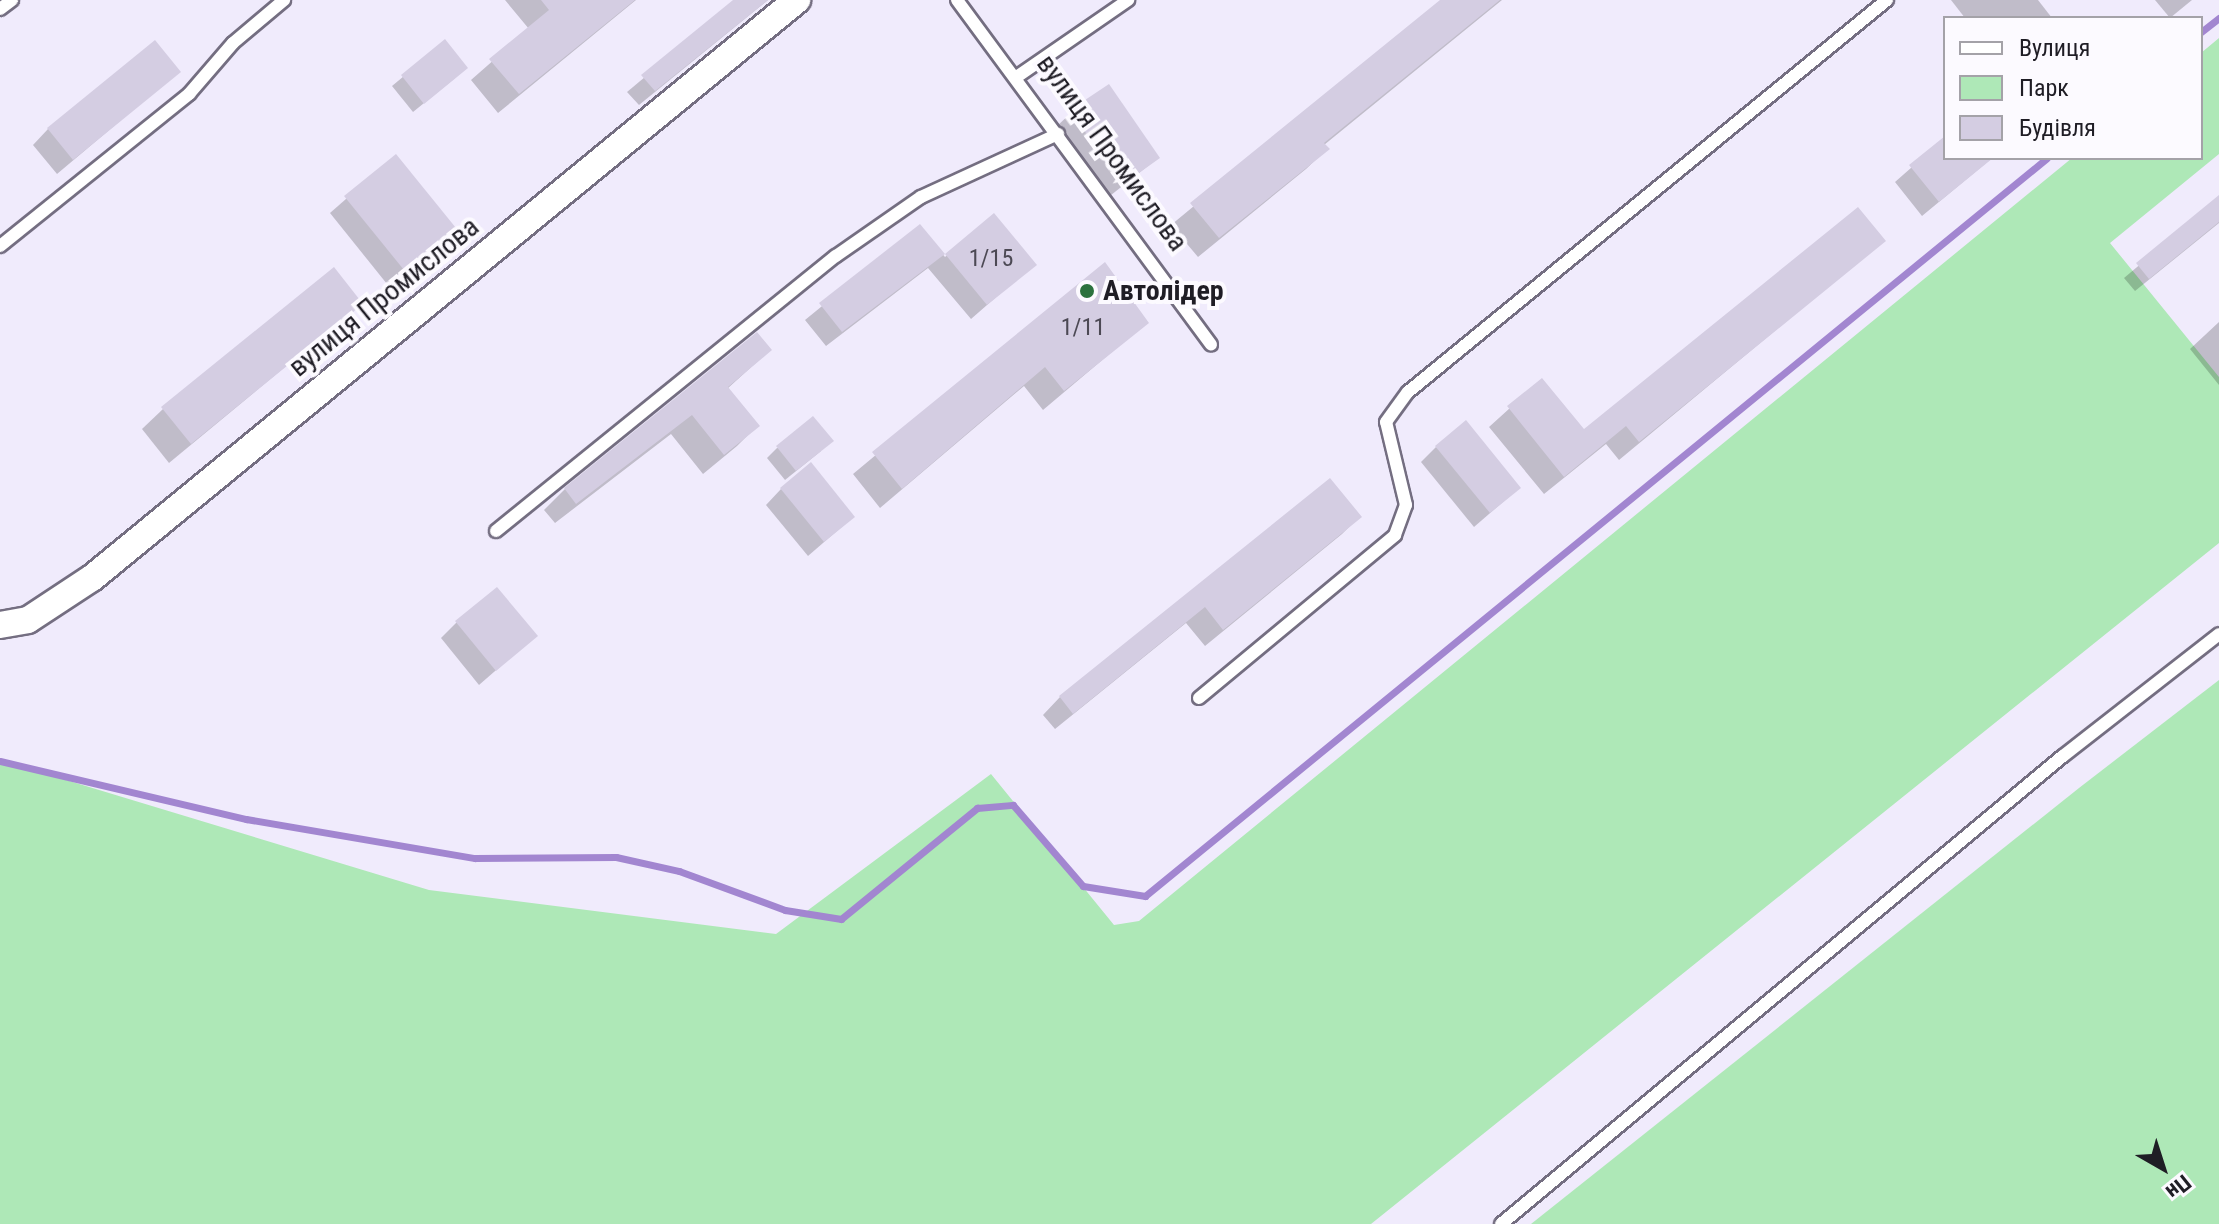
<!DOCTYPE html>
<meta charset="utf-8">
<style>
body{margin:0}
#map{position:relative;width:2219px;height:1224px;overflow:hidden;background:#f0ebfc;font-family:"Roboto Condensed",sans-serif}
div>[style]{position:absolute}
.green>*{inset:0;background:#aee8b7}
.shadow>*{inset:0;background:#0003}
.stream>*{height:7px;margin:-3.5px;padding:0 3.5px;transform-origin:3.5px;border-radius:3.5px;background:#a286d0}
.building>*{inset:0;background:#d4cde2}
.roads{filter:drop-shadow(2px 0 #746e81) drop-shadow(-2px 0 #746e81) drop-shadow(0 2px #746e81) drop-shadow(0 -2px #746e81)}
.service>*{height:12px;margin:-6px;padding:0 6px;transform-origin:6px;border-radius:6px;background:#fff}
.minor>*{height:26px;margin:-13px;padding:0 13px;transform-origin:13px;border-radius:13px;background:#fff}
.dots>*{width:22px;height:22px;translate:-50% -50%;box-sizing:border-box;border:4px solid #fcfaff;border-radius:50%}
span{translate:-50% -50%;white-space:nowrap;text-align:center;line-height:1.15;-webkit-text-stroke:8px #fcfaff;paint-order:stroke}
.number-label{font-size:24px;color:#4c4954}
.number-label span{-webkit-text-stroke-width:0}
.street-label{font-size:28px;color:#1f1d25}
.poi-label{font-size:28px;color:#1f1d25;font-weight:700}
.left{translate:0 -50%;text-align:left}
.legend{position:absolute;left:1943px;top:16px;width:260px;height:144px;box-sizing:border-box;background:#fcfaff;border:2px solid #a4a2a8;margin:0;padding:10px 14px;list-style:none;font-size:24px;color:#1f1d25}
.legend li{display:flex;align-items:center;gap:16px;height:40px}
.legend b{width:40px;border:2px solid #a4a2a8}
.north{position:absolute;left:2123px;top:1128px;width:80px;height:80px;-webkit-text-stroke:6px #fcfaff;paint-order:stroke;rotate:141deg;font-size:22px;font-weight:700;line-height:32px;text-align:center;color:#1f1d25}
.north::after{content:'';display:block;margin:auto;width:28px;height:36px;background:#1f1d25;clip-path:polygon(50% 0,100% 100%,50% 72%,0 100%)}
</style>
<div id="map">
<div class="green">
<i style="clip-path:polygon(2219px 38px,2219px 154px,2110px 243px,2219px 377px,2219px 543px,1371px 1224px,0 1224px,0 760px,429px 890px,776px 934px,991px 774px,1114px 925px,1139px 921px,2072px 158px,2201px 158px,2201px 53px)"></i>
<i style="clip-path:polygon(2219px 680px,2219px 1224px,1531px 1224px,2079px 788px)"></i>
</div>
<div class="shadow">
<i style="clip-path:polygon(505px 0,636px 0,498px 113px,471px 80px,529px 29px)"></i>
<i style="clip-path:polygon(737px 0,768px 0,639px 105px,627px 92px)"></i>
<i style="clip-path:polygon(1443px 0,1502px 0,1324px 145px,1327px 149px,1306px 169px,1198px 257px,1171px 225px)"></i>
<i style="clip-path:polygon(1951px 0,2038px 0,2052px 18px,1965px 18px)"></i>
<i style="clip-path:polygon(2155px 0,2192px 0,2170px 18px)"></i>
<i style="clip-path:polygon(445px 42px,455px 78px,413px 112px,392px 86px)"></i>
<i style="clip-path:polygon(178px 72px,57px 174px,33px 145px,48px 129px)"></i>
<i style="clip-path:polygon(1072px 112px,1158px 158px,1106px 199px,1056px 127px)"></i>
<i style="clip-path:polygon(1945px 138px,1945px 158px,1992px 158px,1922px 216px,1895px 182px)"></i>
<i style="clip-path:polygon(395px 156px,453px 227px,387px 284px,330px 213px)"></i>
<i style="clip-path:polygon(2219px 198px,2219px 223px,2135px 291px,2124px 278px)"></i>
<i style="clip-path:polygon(994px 216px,1034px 264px,971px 319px,928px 268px,826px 346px,805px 320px,919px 227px,945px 257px)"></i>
<i style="clip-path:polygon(1883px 241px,1619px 460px,1606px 444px,1544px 494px,1489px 427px,1541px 380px,1584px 432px)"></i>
<i style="clip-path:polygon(1104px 265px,1146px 323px,1043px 410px,1024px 386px,880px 508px,853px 474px)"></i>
<i style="clip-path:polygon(361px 304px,169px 463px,142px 429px,163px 409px)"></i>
<i style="clip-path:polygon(2219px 322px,2219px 385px,2190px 349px)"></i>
<i style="clip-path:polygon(757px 334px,770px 350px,727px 389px,757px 426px,737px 446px,703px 474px,671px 434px,555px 523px,544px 510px,565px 489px)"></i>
<i style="clip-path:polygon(1436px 447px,1519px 488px,1474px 527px,1421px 462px)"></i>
<i style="clip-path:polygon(777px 448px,821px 451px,785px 480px,767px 458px)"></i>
<i style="clip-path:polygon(1330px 481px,1359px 517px,1342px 534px,1205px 646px,1186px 623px,1055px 729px,1043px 715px,1060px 697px)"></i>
<i style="clip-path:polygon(781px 489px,853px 517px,808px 556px,766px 505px)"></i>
<i style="clip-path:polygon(457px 622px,535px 636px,479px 685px,441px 638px)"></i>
</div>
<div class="stream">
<i style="left:2201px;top:32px;width:23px;rotate:-38deg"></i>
<i style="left:0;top:761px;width:253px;rotate:13.3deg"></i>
<i style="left:246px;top:819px;width:232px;rotate:9.7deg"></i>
<i style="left:475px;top:858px;width:141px;rotate:-0.4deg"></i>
<i style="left:616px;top:857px;width:65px;rotate:12.5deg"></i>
<i style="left:679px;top:871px;width:113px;rotate:20.2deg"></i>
<i style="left:785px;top:910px;width:57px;rotate:9.1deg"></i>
<i style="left:841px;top:919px;width:176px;rotate:-39.2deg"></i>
<i style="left:977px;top:808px;width:36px;rotate:-5deg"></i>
<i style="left:1013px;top:805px;width:107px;rotate:49.2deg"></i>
<i style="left:1083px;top:886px;width:63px;rotate:9.2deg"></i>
<i style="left:1145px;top:896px;width:1165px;rotate:-39.29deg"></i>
</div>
<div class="building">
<i style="clip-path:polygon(541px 0,635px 0,519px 94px,489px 59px,549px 10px)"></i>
<i style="clip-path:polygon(733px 0,768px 0,655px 91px,641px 75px)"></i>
<i style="clip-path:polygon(1440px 0,1500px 0,1324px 143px,1330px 149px,1219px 238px,1190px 203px)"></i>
<i style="clip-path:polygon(445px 39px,468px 68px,424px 104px,401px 75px)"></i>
<i style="clip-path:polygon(155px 40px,181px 72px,73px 160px,47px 128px)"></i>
<i style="clip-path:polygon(1109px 84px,1160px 158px,1122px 185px,1070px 110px)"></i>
<i style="clip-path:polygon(1945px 136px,1945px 158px,1993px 158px,1939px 202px,1909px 165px)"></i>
<i style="clip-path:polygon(396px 154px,456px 228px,404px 270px,344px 196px)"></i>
<i style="clip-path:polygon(2219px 195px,2219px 222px,2149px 279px,2136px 263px)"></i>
<i style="clip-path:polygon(1858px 207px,1886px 241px,1639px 442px,1626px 426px,1564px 477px,1507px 406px,1542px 378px,1584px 429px)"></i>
<i style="clip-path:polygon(994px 213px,1037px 265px,987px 305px,945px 254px)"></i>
<i style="clip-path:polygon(920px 224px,945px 254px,842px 332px,819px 303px)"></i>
<i style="clip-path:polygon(1105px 262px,1149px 323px,1064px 391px,1045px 367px,902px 489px,872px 452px)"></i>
<i style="clip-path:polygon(334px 267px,363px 304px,191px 444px,161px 407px)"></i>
<i style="clip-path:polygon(757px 332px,772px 350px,728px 387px,760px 426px,724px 455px,692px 415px,576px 504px,564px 488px)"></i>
<i style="clip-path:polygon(813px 416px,834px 441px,796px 471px,776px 446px)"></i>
<i style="clip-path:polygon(1466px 420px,1521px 488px,1490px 513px,1435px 446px)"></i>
<i style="clip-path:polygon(811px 462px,855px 517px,824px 542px,780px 488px)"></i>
<i style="clip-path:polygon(1330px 478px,1362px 517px,1223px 630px,1205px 607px,1073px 714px,1059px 696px)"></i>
<i style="clip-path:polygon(497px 587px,538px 636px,496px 671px,455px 621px)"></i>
</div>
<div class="roads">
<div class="service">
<i style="left:957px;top:0;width:428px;rotate:53.6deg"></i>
<i style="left:0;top:9px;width:15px;rotate:-37deg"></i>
<i style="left:1018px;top:76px;width:134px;rotate:-34.6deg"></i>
<i style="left:0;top:246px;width:243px;rotate:-38.8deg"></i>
<i style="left:189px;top:94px;width:67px;rotate:-49.2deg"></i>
<i style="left:233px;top:43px;width:67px;rotate:-40.1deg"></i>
<i style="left:496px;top:531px;width:437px;rotate:-39deg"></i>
<i style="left:836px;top:256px;width:103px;rotate:-34.8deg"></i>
<i style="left:921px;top:197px;width:151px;rotate:-24.7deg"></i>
<i style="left:1199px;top:698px;width:255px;rotate:-39.7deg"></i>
<i style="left:1395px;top:535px;width:32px;rotate:-70deg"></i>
<i style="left:1406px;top:505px;width:85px;rotate:-103.5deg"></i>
<i style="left:1386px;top:422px;width:37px;rotate:-54deg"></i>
<i style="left:1408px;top:392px;width:619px;rotate:-39.3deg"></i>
<i style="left:1501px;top:1224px;width:731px;rotate:-39.79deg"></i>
<i style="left:2063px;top:756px;width:198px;rotate:-38deg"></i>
</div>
<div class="minor">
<i style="left:0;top:625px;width:28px;rotate:-10deg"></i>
<i style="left:28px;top:620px;width:77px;rotate:-33.3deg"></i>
<i style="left:92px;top:578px;width:912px;rotate:-39.35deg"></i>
</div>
</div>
<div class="dots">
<i style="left:1087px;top:291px;background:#2c723e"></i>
</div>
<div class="number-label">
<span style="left:991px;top:259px">1/15</span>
<span style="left:1083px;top:328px">1/11</span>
</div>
<div class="street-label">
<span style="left:1112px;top:153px;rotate:54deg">вулиця Промислова</span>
<span style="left:384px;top:297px;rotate:-39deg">вулиця Промислова</span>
</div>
<div class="poi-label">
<span class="left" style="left:1103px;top:291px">Автолідер</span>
</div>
<ul class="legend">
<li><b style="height:10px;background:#fff"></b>Вулиця</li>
<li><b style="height:22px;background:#aee8b7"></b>Парк</li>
<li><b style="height:22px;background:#d4cde2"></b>Будівля</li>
</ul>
<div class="north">Пн</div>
</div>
